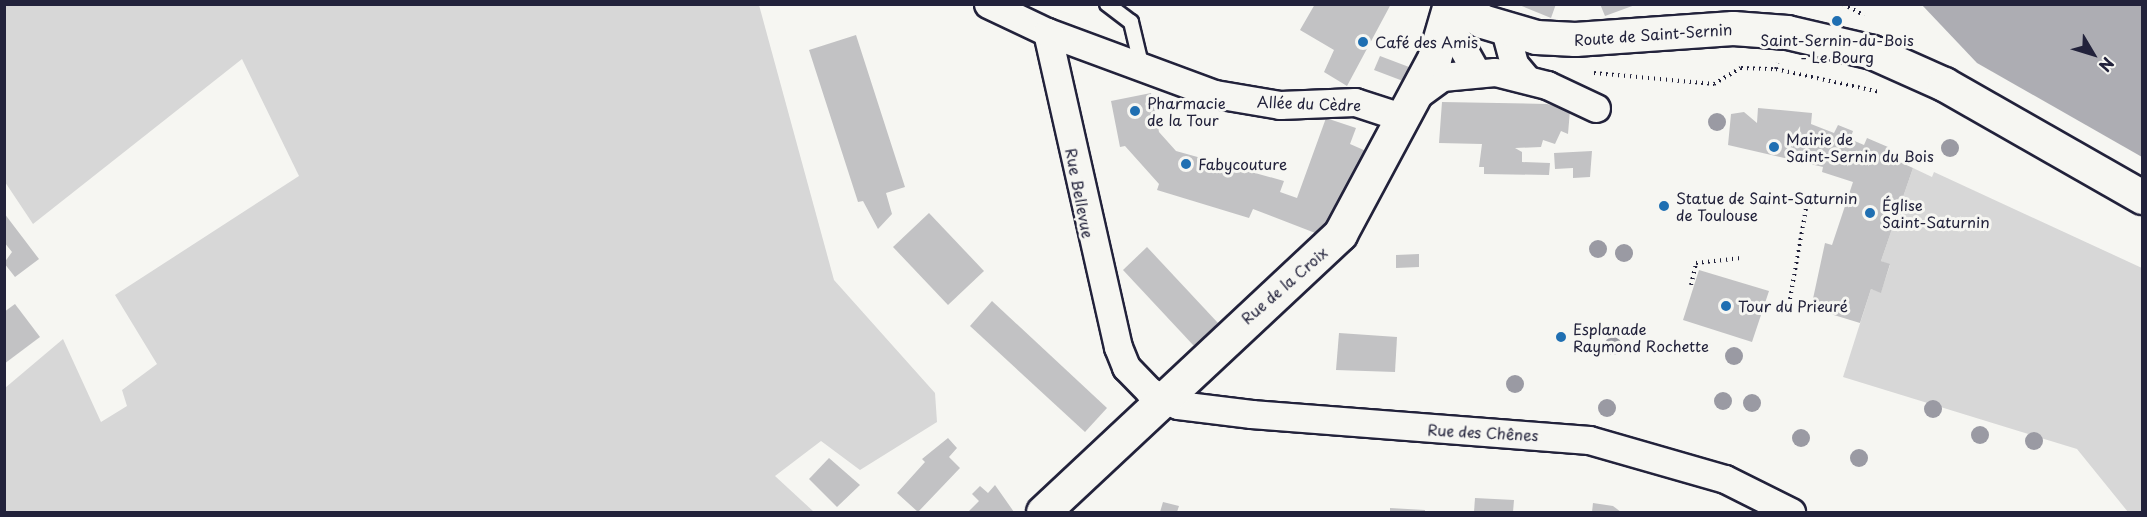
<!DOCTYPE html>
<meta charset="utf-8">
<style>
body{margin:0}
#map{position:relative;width:2147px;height:517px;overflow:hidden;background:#f6f6f2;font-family:"Playpen Sans",sans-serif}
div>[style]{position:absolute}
.green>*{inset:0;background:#d7d7d7}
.water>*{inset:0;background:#adadb3}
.building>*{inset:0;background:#c2c2c4}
.path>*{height:4px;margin-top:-2px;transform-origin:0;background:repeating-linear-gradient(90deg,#22223b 0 1.5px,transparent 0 6px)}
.roads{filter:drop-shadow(2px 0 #22223b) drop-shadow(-2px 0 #22223b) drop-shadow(0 2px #22223b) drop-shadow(0 -2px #22223b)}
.service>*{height:14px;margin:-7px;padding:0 7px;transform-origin:7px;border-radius:7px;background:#f6f6f2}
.minor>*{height:27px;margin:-13.5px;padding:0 13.5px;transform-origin:13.5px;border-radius:13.5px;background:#f6f6f2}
.tertiary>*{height:33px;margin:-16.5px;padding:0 16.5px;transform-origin:16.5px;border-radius:16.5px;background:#f6f6f2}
.trees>*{width:18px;height:18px;margin:-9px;border-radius:50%;background:#9a9aa3}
.dots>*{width:16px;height:16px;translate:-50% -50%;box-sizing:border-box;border:3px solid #f6f6f2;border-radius:50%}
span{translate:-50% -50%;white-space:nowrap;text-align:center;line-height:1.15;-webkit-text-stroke:6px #f6f6f2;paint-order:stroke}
.street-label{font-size:15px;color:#22223b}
.poi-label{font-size:15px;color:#22223b}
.left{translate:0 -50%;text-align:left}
.frame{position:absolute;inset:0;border:6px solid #22223b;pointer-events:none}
.north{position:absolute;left:2063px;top:24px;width:60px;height:60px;-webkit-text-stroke:4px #f6f6f2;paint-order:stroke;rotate:128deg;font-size:16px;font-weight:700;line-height:24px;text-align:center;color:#22223b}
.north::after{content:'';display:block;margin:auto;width:21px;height:27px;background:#22223b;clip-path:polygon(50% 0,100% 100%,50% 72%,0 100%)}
</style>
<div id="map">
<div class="green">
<i style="clip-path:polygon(4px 5px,759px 5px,834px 280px,935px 393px,937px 422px,860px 470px,821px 441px,775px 476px,814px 512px,5px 512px,5px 388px,63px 339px,101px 422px,127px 406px,122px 390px,157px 364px,115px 295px,299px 176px,242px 59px,33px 224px,5px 182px)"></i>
<i style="clip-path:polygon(1913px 168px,1932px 177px,1934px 172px,2142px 268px,2142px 512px,2128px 512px,2077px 449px,1843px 377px,1871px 289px,1881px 292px,1890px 265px,1881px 261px)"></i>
</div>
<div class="water">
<i style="clip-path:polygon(1922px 5px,2142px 5px,2142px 157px,1977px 63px)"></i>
</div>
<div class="building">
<i style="clip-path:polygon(1315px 4px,1391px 4px,1347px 86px,1324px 72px,1334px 50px,1300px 30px)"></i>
<i style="clip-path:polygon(1517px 4px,1556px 4px,1551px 18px)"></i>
<i style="clip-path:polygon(1600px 4px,1635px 4px,1635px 5px,1605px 16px)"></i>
<i style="clip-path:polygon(856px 35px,905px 187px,886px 193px,892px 214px,878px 229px,863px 201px,858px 202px,809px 50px)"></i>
<i style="clip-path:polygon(1380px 56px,1409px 67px,1403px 81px,1374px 70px)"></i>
<i style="clip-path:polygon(1151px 93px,1159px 132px,1176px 151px,1284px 181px,1280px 192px,1297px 198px,1326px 118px,1356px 128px,1350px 144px,1366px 151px,1342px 218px,1332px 214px,1323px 236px,1253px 209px,1249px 218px,1157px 190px,1159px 184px,1125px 146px,1120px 147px,1111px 101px)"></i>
<i style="clip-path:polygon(1442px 102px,1547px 104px,1570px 110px,1568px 134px,1561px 131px,1555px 144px,1543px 140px,1541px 147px,1515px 148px,1522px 152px,1522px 162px,1550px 163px,1549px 175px,1484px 174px,1484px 167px,1479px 167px,1482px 144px,1439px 143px)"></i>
<i style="clip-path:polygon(1758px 108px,1812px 113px,1811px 124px,1834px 133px,1838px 125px,1853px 131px,1850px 139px,1864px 145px,1867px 138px,1888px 147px,1884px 155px,1913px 168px,1881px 261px,1890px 264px,1881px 293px,1871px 289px,1860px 323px,1811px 308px,1825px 243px,1832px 245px,1853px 182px,1822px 172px,1823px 167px,1728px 145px,1731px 114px,1744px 112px,1757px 123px)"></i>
<i style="clip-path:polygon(1592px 151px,1590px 177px,1573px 178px,1573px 168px,1555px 169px,1554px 153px)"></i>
<i style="clip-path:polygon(4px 213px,39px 259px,15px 277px,4px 263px,12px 252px,4px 242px)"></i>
<i style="clip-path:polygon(929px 213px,984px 271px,948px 305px,893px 247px)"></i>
<i style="clip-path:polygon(1147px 247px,1218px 323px,1194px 346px,1123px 270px)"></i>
<i style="clip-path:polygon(1419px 254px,1419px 267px,1396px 268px,1396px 255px)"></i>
<i style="clip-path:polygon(1699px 270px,1769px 291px,1752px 342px,1683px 320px)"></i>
<i style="clip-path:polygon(992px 301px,1107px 408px,1085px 432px,970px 326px)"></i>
<i style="clip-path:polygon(15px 304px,40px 337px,4px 364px,4px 312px)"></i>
<i style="clip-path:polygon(1339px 333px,1397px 337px,1395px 372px,1336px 370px)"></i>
<i style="clip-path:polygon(948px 438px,957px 448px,949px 457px,960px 468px,918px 512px,897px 493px,925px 462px,922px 459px)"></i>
<i style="clip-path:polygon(829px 458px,860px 485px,837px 507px,809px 479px)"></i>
<i style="clip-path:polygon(995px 485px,1014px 512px,968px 512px,979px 501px,972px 494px,980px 486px,988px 493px)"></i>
<i style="clip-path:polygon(1475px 498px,1514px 500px,1513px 512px,1474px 512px)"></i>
<i style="clip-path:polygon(1163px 502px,1179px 506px,1177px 512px,1160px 512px)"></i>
<i style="clip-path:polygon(1593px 503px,1613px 506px,1621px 512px,1592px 512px)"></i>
<i style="clip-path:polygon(1390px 508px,1425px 510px,1425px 512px,1390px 512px)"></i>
</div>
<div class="path">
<i style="left:1843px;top:4px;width:24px;rotate:28deg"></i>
<i style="left:1776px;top:69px;width:107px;rotate:12.5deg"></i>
<i style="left:1594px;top:73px;width:121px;rotate:5.2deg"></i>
<i style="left:1714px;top:84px;width:31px;rotate:-31deg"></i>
<i style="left:1741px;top:68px;width:35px;rotate:2deg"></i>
<i style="left:1776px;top:69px;width:6px;rotate:-72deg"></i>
<i style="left:1691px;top:285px;width:23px;rotate:-77deg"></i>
<i style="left:1696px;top:263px;width:45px;rotate:-6.3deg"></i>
<i style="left:1790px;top:299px;width:97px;rotate:-80deg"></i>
</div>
<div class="roads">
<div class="service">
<i style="left:1107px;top:4px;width:30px;rotate:37deg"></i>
<i style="left:1131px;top:22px;width:47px;rotate:76.6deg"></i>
</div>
<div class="minor">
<i style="left:988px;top:4px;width:65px;rotate:25.4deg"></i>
<i style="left:1047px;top:32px;width:323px;rotate:77.3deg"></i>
<i style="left:1118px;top:347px;width:22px;rotate:68deg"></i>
<i style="left:1126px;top:367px;width:33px;rotate:46deg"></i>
<i style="left:1149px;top:391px;width:32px;rotate:26deg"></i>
<i style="left:1178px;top:405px;width:74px;rotate:7deg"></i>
<i style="left:1251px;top:414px;width:339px;rotate:4.4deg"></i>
<i style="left:1589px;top:440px;width:141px;rotate:16deg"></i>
<i style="left:1725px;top:479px;width:74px;rotate:26.6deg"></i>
<i style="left:1447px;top:20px;width:60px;rotate:60.9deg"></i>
<i style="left:1505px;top:30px;width:35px;rotate:75deg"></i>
<i style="left:1514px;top:64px;width:17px;rotate:50deg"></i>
<i style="left:1047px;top:32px;width:179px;rotate:20.3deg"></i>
<i style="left:1215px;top:94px;width:66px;rotate:9.6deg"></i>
<i style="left:1280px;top:105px;width:75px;rotate:-2.3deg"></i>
<i style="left:1355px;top:102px;width:48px;rotate:18.1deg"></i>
<i style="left:1413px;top:98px;width:36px;rotate:-36deg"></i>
<i style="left:1442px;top:77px;width:53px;rotate:-5.4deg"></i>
<i style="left:1495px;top:72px;width:54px;rotate:14deg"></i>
<i style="left:1547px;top:85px;width:54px;rotate:25.1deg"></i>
</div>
<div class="tertiary">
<i style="left:1455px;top:4px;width:32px;rotate:32deg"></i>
<i style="left:1482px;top:21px;width:56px;rotate:16.5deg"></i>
<i style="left:1536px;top:37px;width:39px;rotate:3deg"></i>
<i style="left:1575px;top:39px;width:158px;rotate:-4deg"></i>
<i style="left:1733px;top:28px;width:54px;rotate:4.2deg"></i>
<i style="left:1787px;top:32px;width:87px;rotate:13.2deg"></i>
<i style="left:1872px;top:52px;width:79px;rotate:24deg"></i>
<i style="left:1944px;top:84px;width:228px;rotate:29.7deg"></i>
<i style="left:1043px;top:512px;width:407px;rotate:-43.1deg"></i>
<i style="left:1340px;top:234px;width:199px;rotate:-61.8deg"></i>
<i style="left:1434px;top:59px;width:57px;rotate:-73.8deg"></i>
</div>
</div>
<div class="trees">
<i style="left:1717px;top:122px"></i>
<i style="left:1950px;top:148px"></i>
<i style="left:1598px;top:249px"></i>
<i style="left:1624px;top:253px"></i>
<i style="left:1613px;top:346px"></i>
<i style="left:1734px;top:356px"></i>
<i style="left:1515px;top:384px"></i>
<i style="left:1723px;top:401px"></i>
<i style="left:1752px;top:403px"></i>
<i style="left:1607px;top:408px"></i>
<i style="left:1933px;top:409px"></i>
<i style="left:1980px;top:435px"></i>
<i style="left:1801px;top:438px"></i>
<i style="left:2034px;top:441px"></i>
<i style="left:1859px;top:458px"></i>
</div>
<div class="dots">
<i style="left:1837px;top:21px;background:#1f6fb2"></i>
<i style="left:1363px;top:42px;background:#1f6fb2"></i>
<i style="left:1135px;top:111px;background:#1f6fb2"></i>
<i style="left:1774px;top:147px;background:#1f6fb2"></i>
<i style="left:1186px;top:164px;background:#1f6fb2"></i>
<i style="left:1664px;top:206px;background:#1f6fb2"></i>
<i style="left:1870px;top:213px;background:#1f6fb2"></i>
<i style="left:1726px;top:306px;background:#1f6fb2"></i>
<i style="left:1561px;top:337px;background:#1f6fb2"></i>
</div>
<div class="street-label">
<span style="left:1653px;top:34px;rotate:-4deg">Route de Saint-Sernin</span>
<span style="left:1309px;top:103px;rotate:2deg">Allée du Cèdre</span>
<span style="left:1080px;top:193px;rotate:79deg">Rue Bellevue</span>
<span style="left:1284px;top:285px;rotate:-41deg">Rue de la Croix</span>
<span style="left:1483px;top:432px;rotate:3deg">Rue des Chênes</span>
</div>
<div class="poi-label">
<span style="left:1837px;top:48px">Saint-Sernin-du-Bois<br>- Le Bourg</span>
<span class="left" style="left:1375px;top:42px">Café des Amis</span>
<span class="left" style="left:1147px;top:111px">Pharmacie<br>de la Tour</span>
<span class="left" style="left:1786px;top:147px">Mairie de<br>Saint-Sernin du Bois</span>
<span class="left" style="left:1198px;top:164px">Fabycouture</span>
<span class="left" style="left:1676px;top:206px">Statue de Saint-Saturnin<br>de Toulouse</span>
<span class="left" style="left:1882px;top:213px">Église<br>Saint-Saturnin</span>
<span class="left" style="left:1738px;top:306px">Tour du Prieuré</span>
<span class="left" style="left:1573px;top:337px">Esplanade<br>Raymond Rochette</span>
</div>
<div class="frame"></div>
<div class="north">N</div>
</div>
